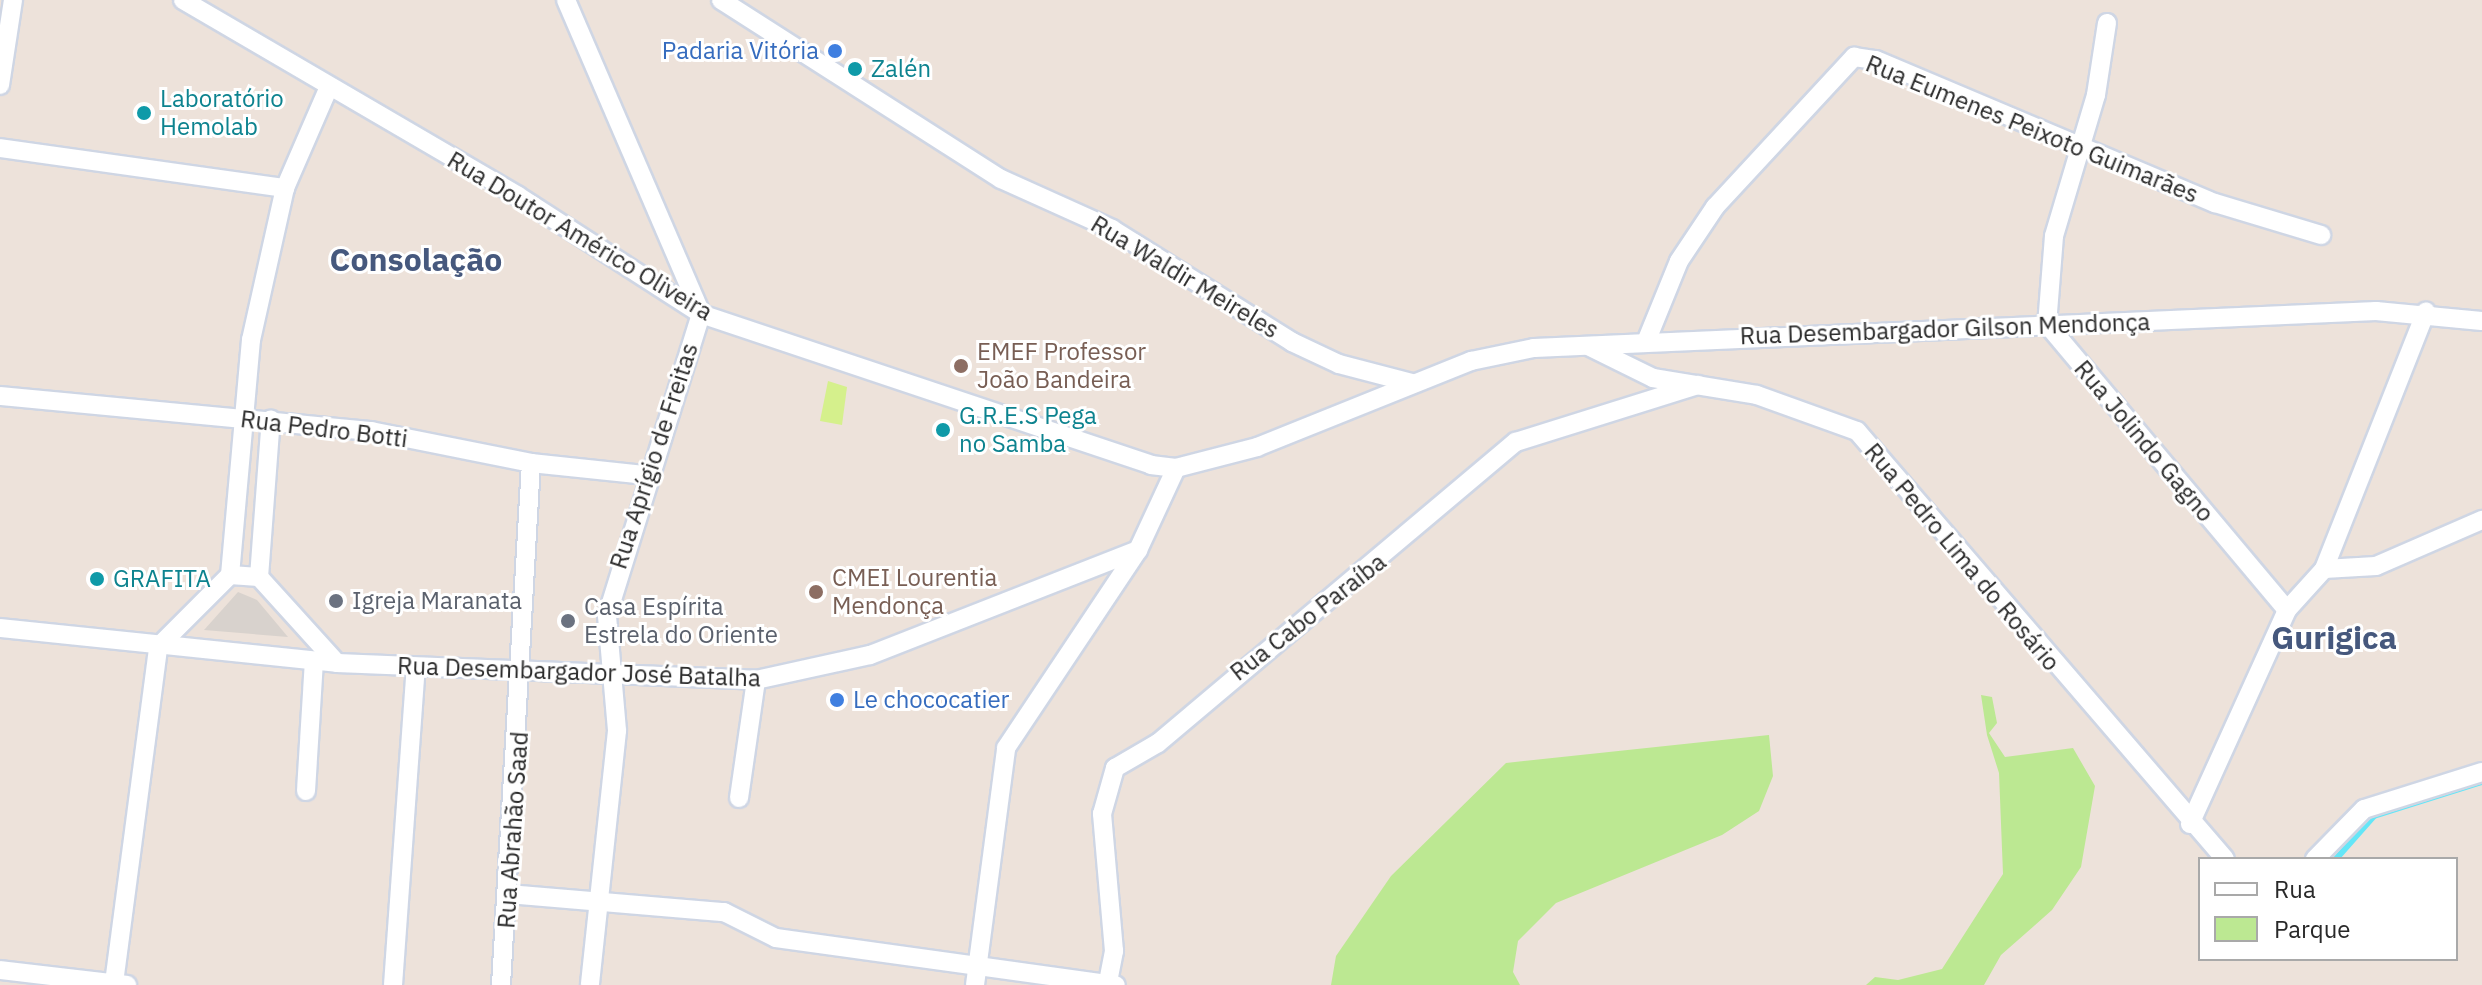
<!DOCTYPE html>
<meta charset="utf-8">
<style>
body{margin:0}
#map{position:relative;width:2482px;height:985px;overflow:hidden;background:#ede2da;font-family:"IBM Plex Sans",sans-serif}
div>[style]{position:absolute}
.green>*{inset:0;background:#bce892}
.pitch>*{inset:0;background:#d5f08c}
.plaza>*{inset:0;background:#d8d2cd}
.stream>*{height:6px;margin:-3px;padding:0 3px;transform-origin:3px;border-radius:3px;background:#64e6f7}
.roads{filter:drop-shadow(2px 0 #cfd6e4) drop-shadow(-2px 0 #cfd6e4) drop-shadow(0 2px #cfd6e4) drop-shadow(0 -2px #cfd6e4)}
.minor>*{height:18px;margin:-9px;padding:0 9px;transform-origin:9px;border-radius:9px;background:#fff}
.dots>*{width:22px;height:22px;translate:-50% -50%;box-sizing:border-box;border:4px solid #fff;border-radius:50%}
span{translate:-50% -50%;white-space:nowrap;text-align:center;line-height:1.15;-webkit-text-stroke:6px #fff;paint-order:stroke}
.shop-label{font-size:24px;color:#366cbe}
.right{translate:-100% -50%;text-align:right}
.left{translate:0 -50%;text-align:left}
.culture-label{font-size:24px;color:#0d838f}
.street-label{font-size:24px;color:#292929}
.education-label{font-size:24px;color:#785e54}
.worship-label{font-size:24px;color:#5b616d}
.district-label{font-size:32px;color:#46587d;font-weight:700}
.legend{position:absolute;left:2198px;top:857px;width:260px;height:104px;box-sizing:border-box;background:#fff;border:2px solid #a9a9a9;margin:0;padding:10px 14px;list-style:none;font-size:24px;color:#292929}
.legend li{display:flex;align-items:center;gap:16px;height:40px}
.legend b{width:40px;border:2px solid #a9a9a9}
</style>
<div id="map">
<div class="green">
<div style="clip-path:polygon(1981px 695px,1992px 697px,1997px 723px,1989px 733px,2005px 757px,2073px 748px,2095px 786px,2081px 867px,2052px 910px,2001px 955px,1984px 985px,1866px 985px,1875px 977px,1898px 980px,1942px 969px,2003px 874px,1999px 773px,1987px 735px)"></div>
<div style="clip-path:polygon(1769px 735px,1773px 776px,1759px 811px,1722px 835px,1556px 903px,1518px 941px,1513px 972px,1520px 985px,1331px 985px,1336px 956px,1391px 876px,1506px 763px)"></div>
</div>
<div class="pitch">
<div style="clip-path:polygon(828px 381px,847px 387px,842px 425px,820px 421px)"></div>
</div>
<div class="plaza">
<div style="clip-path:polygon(238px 592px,257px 600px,288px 637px,204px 630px)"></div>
</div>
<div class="stream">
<div style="left:2336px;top:859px;width:57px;rotate:-48.5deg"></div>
<div style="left:2374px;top:816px;width:113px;rotate:-17.5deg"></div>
</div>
<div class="roads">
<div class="minor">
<div style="left:183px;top:0;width:388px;rotate:30.3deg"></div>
<div style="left:518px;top:196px;width:218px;rotate:32.8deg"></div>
<div style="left:701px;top:314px;width:475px;rotate:18.5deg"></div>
<div style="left:1151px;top:465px;width:25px;rotate:7deg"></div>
<div style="left:1176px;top:468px;width:84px;rotate:-14.5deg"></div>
<div style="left:1257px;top:447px;width:231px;rotate:-21.9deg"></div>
<div style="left:1471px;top:361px;width:64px;rotate:-11.7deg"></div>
<div style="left:1534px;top:348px;width:843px;rotate:-2.52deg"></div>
<div style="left:2376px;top:311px;width:106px;rotate:5.4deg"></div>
<div style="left:566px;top:0;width:342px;rotate:66.7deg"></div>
<div style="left:701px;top:314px;width:316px;rotate:107.3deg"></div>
<div style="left:607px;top:616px;width:115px;rotate:85deg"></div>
<div style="left:617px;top:731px;width:255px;rotate:96.1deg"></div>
<div style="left:721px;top:0;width:332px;rotate:32.6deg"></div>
<div style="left:1001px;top:179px;width:122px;rotate:24.2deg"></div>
<div style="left:1112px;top:229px;width:213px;rotate:32.1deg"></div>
<div style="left:1292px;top:342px;width:52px;rotate:25.1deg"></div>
<div style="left:1339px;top:364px;width:75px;rotate:14.6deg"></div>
<div style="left:2107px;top:23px;width:73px;rotate:98.7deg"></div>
<div style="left:2096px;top:95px;width:147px;rotate:106.6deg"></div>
<div style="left:2054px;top:236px;width:88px;rotate:94.5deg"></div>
<div style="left:2047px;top:324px;width:373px;rotate:50deg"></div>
<div style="left:0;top:85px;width:86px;rotate:-81.3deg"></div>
<div style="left:0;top:148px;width:288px;rotate:8deg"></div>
<div style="left:1646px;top:342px;width:87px;rotate:-67.8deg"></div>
<div style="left:1679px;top:261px;width:65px;rotate:-56.3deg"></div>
<div style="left:1715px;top:207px;width:205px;rotate:-47.2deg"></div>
<div style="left:1854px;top:57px;width:22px;rotate:8deg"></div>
<div style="left:1876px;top:60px;width:368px;rotate:22.9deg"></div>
<div style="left:2215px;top:203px;width:111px;rotate:16.8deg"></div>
<div style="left:1590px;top:347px;width:70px;rotate:26.2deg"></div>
<div style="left:1653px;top:378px;width:105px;rotate:9.3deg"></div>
<div style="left:1757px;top:395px;width:106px;rotate:19.8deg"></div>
<div style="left:1857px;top:431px;width:564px;rotate:49.31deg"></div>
<div style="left:0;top:396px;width:373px;rotate:5.4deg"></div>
<div style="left:371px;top:431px;width:163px;rotate:11.3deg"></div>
<div style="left:531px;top:463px;width:116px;rotate:6deg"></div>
<div style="left:2324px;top:569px;width:52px;rotate:-3.3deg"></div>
<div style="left:2376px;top:566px;width:116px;rotate:-23.5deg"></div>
<div style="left:230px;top:575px;width:236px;rotate:-84.9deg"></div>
<div style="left:251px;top:340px;width:156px;rotate:-77.4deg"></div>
<div style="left:285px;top:188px;width:110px;rotate:-66.5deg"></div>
<div style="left:259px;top:577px;width:158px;rotate:-85.7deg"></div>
<div style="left:0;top:628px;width:339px;rotate:5.9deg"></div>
<div style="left:337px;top:663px;width:419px;rotate:2.3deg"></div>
<div style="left:756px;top:680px;width:117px;rotate:-12.4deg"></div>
<div style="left:870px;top:655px;width:288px;rotate:-21.4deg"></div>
<div style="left:306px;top:791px;width:130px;rotate:-86.5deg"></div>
<div style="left:739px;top:798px;width:119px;rotate:-81.8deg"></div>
<div style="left:2190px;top:824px;width:235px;rotate:-65.6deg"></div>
<div style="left:2287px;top:610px;width:55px;rotate:-47.9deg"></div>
<div style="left:2324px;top:569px;width:277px;rotate:-68.4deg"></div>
<div style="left:2315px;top:859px;width:70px;rotate:-45.6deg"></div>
<div style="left:2364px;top:809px;width:124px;rotate:-17.4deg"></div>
<div style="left:508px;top:894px;width:217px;rotate:4.8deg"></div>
<div style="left:724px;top:912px;width:58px;rotate:26.6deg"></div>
<div style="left:776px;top:938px;width:343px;rotate:7.9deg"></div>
<div style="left:0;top:970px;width:128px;rotate:6.7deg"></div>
<div style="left:1108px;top:982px;width:32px;rotate:-79deg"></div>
<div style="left:1114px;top:951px;width:138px;rotate:-95deg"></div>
<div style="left:1102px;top:814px;width:48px;rotate:-74.2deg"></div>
<div style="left:1115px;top:768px;width:50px;rotate:-30.2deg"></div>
<div style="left:1158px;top:743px;width:468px;rotate:-40.1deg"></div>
<div style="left:1516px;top:442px;width:191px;rotate:-17.4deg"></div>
<div style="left:114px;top:983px;width:339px;rotate:-82.5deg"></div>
<div style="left:158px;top:647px;width:102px;rotate:-45deg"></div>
<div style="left:230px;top:575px;width:29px;rotate:4deg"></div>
<div style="left:259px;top:577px;width:116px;rotate:47.8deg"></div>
<div style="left:393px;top:985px;width:319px;rotate:-85.9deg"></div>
<div style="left:501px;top:985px;width:523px;rotate:-86.71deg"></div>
<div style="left:975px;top:985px;width:239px;rotate:-82.5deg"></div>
<div style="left:1006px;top:748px;width:238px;rotate:-56.3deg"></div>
<div style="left:1138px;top:550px;width:90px;rotate:-65.1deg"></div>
</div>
</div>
<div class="dots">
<div style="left:835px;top:51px;background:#3f7fe0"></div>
<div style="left:855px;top:69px;background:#0f9aa8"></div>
<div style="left:144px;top:113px;background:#0f9aa8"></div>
<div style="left:961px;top:366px;background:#8d6e63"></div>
<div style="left:943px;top:430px;background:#0f9aa8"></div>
<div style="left:97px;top:579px;background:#0f9aa8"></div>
<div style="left:816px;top:592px;background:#8d6e63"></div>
<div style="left:336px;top:601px;background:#6b7280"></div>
<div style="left:568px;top:621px;background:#6b7280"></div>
<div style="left:837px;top:700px;background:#3f7fe0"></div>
</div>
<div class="shop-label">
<span class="right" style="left:819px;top:51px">Padaria Vitória</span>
<span class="left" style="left:853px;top:700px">Le chococatier</span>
</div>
<div class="culture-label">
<span class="left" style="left:871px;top:69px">Zalén</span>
<span class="left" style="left:160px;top:113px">Laboratório<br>Hemolab</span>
<span class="left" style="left:959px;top:430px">G.R.E.S Pega<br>no Samba</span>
<span class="left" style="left:113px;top:579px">GRAFITA</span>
</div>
<div class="street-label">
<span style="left:2032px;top:129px;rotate:22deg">Rua Eumenes Peixoto Guimarães</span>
<span style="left:580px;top:236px;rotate:31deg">Rua Doutor Américo Oliveira</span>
<span style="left:1185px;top:277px;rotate:31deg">Rua Waldir Meireles</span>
<span style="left:1945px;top:329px;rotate:-2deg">Rua Desembargador Gilson Mendonça</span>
<span style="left:324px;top:429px;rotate:7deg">Rua Pedro Botti</span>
<span style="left:2144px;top:441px;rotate:50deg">Rua Jolindo Gagno</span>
<span style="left:654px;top:456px;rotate:-72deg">Rua Aprígio de Freitas</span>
<span style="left:1962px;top:557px;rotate:50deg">Rua Pedro Lima do Rosário</span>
<span style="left:1308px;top:617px;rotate:-38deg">Rua Cabo Paraíba</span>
<span style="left:579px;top:672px;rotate:2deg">Rua Desembargador José Batalha</span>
<span style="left:513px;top:830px;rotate:-86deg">Rua Abrahão Saad</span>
</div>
<div class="education-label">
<span class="left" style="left:977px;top:366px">EMEF Professor<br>João Bandeira</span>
<span class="left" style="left:832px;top:592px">CMEI Lourentia<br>Mendonça</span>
</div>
<div class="worship-label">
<span class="left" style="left:352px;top:601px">Igreja Maranata</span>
<span class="left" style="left:584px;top:621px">Casa Espírita<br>Estrela do Oriente</span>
</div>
<div class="district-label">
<span style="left:416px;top:259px">Consolação</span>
<span style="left:2334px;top:637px">Gurigica</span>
</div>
<ul class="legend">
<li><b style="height:10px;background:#fff"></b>Rua</li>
<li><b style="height:22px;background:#bce892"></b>Parque</li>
</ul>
</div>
